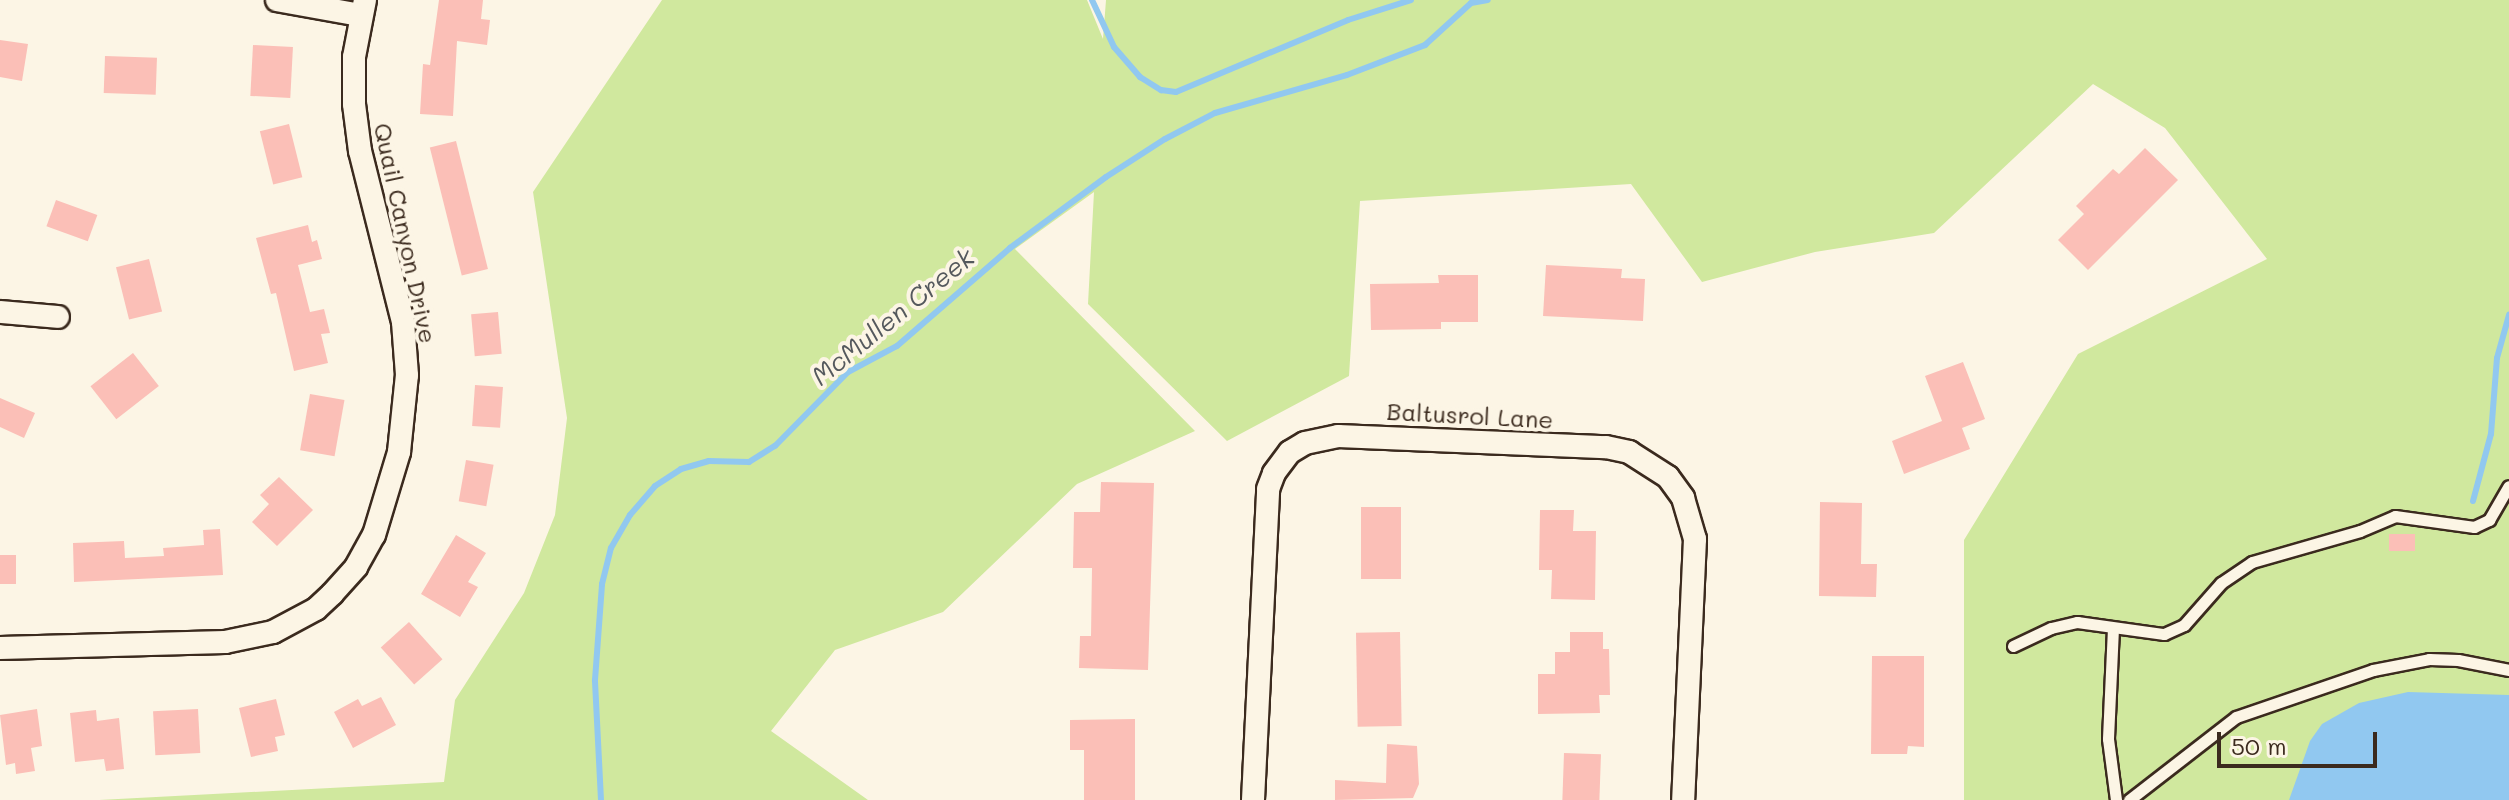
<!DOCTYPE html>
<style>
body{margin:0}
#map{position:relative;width:2509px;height:800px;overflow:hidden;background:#fcf5e5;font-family:Mali,sans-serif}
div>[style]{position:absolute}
.green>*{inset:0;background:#d0e89e}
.water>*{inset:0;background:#91c8f0}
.stream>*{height:6px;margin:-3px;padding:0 3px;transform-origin:3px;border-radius:3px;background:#91c8f0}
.building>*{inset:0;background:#fbbfb7;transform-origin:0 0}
.roads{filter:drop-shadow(2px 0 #3b2a1e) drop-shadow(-2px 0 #3b2a1e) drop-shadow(0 2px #3b2a1e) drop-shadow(0 -2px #3b2a1e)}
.lane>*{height:11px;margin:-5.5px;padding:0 5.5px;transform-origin:5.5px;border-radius:5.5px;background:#fcf5e5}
.street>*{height:22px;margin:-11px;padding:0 11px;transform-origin:11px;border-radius:11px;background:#fcf5e5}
span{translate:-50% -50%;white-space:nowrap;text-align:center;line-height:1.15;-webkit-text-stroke:8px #fcf5e5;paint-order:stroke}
.street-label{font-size:24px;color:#3b2a1e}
.water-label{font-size:26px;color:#55595d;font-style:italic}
.scale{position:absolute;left:2217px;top:732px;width:160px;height:36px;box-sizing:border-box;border:4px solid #3b2a1e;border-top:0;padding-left:10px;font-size:24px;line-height:28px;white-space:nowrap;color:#3b2a1e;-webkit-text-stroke:6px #fcf5e5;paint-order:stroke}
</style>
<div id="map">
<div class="green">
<div style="clip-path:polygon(662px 0,1087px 0,1103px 39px,1106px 0,2509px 0,2509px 800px,1964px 800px,1964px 540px,2078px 354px,2267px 259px,2165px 128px,2093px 84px,1934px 233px,1815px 252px,1702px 282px,1631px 184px,1360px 201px,1349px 376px,1227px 441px,1088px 304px,1094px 192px,1015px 249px,1195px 431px,1077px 484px,943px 612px,835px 650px,771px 731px,868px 800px,99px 800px,444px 782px,455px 700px,524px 593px,555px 515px,567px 418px,533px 192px)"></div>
</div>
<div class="water">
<div style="clip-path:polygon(2408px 692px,2509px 695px,2509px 800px,2289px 800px,2310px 741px,2322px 724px,2359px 703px)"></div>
</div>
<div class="stream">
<div style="left:1092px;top:0;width:52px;rotate:64.9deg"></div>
<div style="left:1114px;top:47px;width:40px;rotate:49deg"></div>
<div style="left:1140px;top:77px;width:25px;rotate:32deg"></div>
<div style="left:1161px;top:90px;width:15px;rotate:8deg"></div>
<div style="left:1176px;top:92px;width:186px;rotate:-22.7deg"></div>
<div style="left:1348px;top:20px;width:66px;rotate:-17.6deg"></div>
<div style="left:2473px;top:501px;width:69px;rotate:-75deg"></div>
<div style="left:2491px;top:434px;width:76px;rotate:-85.5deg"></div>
<div style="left:2497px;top:358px;width:45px;rotate:-74.4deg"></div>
<div style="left:601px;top:800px;width:120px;rotate:-92.9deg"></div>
<div style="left:595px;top:680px;width:96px;rotate:-85.8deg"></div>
<div style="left:602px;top:584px;width:37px;rotate:-76deg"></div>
<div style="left:611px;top:548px;width:38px;rotate:-60deg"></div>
<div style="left:630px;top:515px;width:38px;rotate:-49deg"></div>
<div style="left:655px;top:486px;width:31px;rotate:-33deg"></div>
<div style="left:681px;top:469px;width:29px;rotate:-16deg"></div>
<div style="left:709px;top:461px;width:40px;rotate:1.4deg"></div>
<div style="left:749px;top:462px;width:31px;rotate:-32deg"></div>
<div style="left:775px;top:446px;width:104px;rotate:-45.4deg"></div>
<div style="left:848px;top:372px;width:55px;rotate:-28deg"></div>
<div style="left:897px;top:346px;width:150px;rotate:-40.9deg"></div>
<div style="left:1010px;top:248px;width:119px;rotate:-36.5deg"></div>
<div style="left:1106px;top:177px;width:70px;rotate:-32.8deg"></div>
<div style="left:1165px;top:139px;width:56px;rotate:-27.5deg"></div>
<div style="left:1215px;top:113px;width:137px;rotate:-16.1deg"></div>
<div style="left:1347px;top:75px;width:84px;rotate:-21deg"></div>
<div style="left:1425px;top:45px;width:62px;rotate:-42.4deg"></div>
<div style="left:1471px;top:3px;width:17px;rotate:-10deg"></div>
</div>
<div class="building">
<div style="clip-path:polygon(439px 0,483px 0,481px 19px,490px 20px,487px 45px,457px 41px,453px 116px,420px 114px,423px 64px,430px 65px)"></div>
<div style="clip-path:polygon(0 40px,28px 44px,22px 81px,0 77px)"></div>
<div style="left:253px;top:45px;width:40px;height:51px;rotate:3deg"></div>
<div style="left:105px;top:56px;width:52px;height:37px;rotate:2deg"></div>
<div style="left:289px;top:124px;width:55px;height:30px;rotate:76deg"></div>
<div style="left:456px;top:141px;width:132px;height:27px;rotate:76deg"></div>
<div style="clip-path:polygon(2145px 148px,2178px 180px,2088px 270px,2058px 240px,2084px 214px,2076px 206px,2113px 169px,2119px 174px)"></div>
<div style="left:56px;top:200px;width:44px;height:28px;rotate:20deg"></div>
<div style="clip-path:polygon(308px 225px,312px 242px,317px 240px,322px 259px,298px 265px,310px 312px,324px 309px,330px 333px,321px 334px,328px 363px,294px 371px,276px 293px,271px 294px,256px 238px)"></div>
<div style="left:149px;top:259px;width:54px;height:34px;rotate:76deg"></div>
<div style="clip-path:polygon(1546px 265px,1622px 269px,1621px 278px,1645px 279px,1643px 321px,1543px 316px)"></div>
<div style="clip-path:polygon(1438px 275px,1478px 275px,1478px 322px,1441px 322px,1441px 329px,1371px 330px,1370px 284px,1439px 283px)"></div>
<div style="left:498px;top:312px;width:42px;height:27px;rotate:85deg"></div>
<div style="left:133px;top:353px;width:42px;height:54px;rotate:52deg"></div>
<div style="clip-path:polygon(1963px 362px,1985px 419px,1962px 428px,1970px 449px,1904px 474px,1892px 441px,1942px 421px,1925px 376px)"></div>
<div style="left:475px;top:385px;width:28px;height:41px;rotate:4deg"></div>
<div style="left:310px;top:394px;width:35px;height:57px;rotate:10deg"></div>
<div style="clip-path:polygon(0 398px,35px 413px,24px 438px,0 427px)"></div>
<div style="left:466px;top:460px;width:28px;height:42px;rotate:10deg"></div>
<div style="clip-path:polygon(279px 477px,313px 510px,277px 546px,252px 522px,269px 504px,260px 495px)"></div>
<div style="clip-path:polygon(1101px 482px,1154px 483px,1148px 670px,1079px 668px,1080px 636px,1091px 636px,1092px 568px,1073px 568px,1074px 512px,1100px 512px)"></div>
<div style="clip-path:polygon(1820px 502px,1862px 503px,1861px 564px,1877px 564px,1876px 597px,1819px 596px)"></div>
<div style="left:1361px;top:507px;width:40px;height:72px"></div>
<div style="clip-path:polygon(1540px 510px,1574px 510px,1573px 531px,1596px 531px,1595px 600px,1551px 599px,1552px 570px,1539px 570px)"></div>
<div style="clip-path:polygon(220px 529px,223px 575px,74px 582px,73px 543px,124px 541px,125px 558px,164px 556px,163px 548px,204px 545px,203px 530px)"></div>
<div style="left:2389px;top:534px;width:26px;height:17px"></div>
<div style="clip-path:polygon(456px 535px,486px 553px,468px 582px,478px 587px,460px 617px,421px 594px)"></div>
<div style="left:0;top:555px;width:16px;height:29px"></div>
<div style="left:409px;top:622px;width:50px;height:38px;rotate:48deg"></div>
<div style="left:1400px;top:632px;width:94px;height:44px;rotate:89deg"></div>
<div style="clip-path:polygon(1570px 632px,1603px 632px,1603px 649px,1609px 649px,1610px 695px,1599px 695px,1600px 713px,1538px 714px,1538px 674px,1555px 674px,1555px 652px,1570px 652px)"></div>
<div style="clip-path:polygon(1872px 656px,1924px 656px,1924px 747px,1908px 746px,1907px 754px,1871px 754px)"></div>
<div style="clip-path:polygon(381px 697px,396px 725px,353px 748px,334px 712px,358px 699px,362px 706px)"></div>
<div style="clip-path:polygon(276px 699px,285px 735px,275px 737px,278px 751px,251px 757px,239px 708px)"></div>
<div style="clip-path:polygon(37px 709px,42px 746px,31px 748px,35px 771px,16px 774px,15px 763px,6px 765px,0 715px)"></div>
<div style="left:198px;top:709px;width:44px;height:45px;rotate:87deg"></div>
<div style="clip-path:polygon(96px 710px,97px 721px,119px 718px,124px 769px,106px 771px,104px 759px,75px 762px,70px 713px)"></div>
<div style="clip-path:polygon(1135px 719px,1135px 800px,1084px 800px,1084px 750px,1070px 750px,1070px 720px)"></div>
<div style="clip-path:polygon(1387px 744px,1417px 746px,1419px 784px,1413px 798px,1335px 800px,1335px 780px,1386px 783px)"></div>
<div style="left:1564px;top:753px;width:37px;height:47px;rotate:2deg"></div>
</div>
<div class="roads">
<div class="lane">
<div style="left:2113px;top:628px;width:111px;rotate:92.6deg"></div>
<div style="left:2108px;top:739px;width:62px;rotate:82.5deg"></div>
<div style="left:2013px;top:646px;width:42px;rotate:-25.3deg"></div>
<div style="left:2051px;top:628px;width:27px;rotate:-13deg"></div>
<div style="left:2077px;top:622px;width:88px;rotate:7.9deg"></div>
<div style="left:2164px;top:634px;width:22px;rotate:-24deg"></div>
<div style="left:2184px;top:625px;width:56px;rotate:-48.6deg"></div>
<div style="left:2221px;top:583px;width:37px;rotate:-34deg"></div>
<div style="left:2252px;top:562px;width:112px;rotate:-16deg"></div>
<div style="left:2360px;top:531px;width:38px;rotate:-23deg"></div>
<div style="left:2395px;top:516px;width:80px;rotate:7.9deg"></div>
<div style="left:2474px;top:527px;width:17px;rotate:-25deg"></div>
<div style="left:2489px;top:520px;width:39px;rotate:-60deg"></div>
<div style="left:2129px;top:800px;width:135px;rotate:-37.8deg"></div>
<div style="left:2236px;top:717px;width:145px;rotate:-18.9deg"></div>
<div style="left:2373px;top:670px;width:57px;rotate:-11.1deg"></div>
<div style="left:2429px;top:659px;width:29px;rotate:2deg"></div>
<div style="left:2458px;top:660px;width:52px;rotate:11.1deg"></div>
</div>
<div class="street">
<div style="left:277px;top:0;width:84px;rotate:10.2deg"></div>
<div style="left:0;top:312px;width:58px;rotate:4.9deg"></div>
<div style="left:0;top:648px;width:225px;rotate:-1.5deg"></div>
<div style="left:225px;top:642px;width:49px;rotate:-11.8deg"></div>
<div style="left:273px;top:632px;width:49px;rotate:-28.1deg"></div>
<div style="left:316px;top:609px;width:22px;rotate:-43deg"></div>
<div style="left:332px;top:594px;width:36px;rotate:-48deg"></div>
<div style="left:356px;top:567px;width:37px;rotate:-61deg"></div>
<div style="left:374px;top:535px;width:87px;rotate:-73.2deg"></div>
<div style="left:399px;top:452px;width:77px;rotate:-84.1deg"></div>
<div style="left:407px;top:375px;width:53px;rotate:-94.3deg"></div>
<div style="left:403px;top:322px;width:176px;rotate:-104.1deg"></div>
<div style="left:360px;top:151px;width:47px;rotate:-97.3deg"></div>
<div style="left:354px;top:104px;width:47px;rotate:-90deg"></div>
<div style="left:354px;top:57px;width:58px;rotate:-79.1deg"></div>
<div style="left:1253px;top:800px;width:311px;rotate:-87.2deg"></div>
<div style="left:1268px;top:489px;width:17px;rotate:-69deg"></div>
<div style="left:1274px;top:473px;width:26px;rotate:-53deg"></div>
<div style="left:1290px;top:452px;width:17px;rotate:-31deg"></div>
<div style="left:1305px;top:443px;width:34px;rotate:-12deg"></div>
<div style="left:1338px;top:436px;width:268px;rotate:2.4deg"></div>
<div style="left:1606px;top:447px;width:24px;rotate:12deg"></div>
<div style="left:1629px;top:452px;width:46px;rotate:32.7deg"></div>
<div style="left:1668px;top:477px;width:26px;rotate:54deg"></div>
<div style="left:1683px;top:498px;width:43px;rotate:73.7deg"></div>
<div style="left:1695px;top:539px;width:261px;rotate:92.6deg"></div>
</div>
</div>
<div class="street-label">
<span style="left:406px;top:233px;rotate:78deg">Quail Canyon Drive</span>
<span style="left:1470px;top:415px;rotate:3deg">Baltusrol Lane</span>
</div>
<div class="water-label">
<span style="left:893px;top:317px;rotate:-39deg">McMullen Creek</span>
</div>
<div class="scale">50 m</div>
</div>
